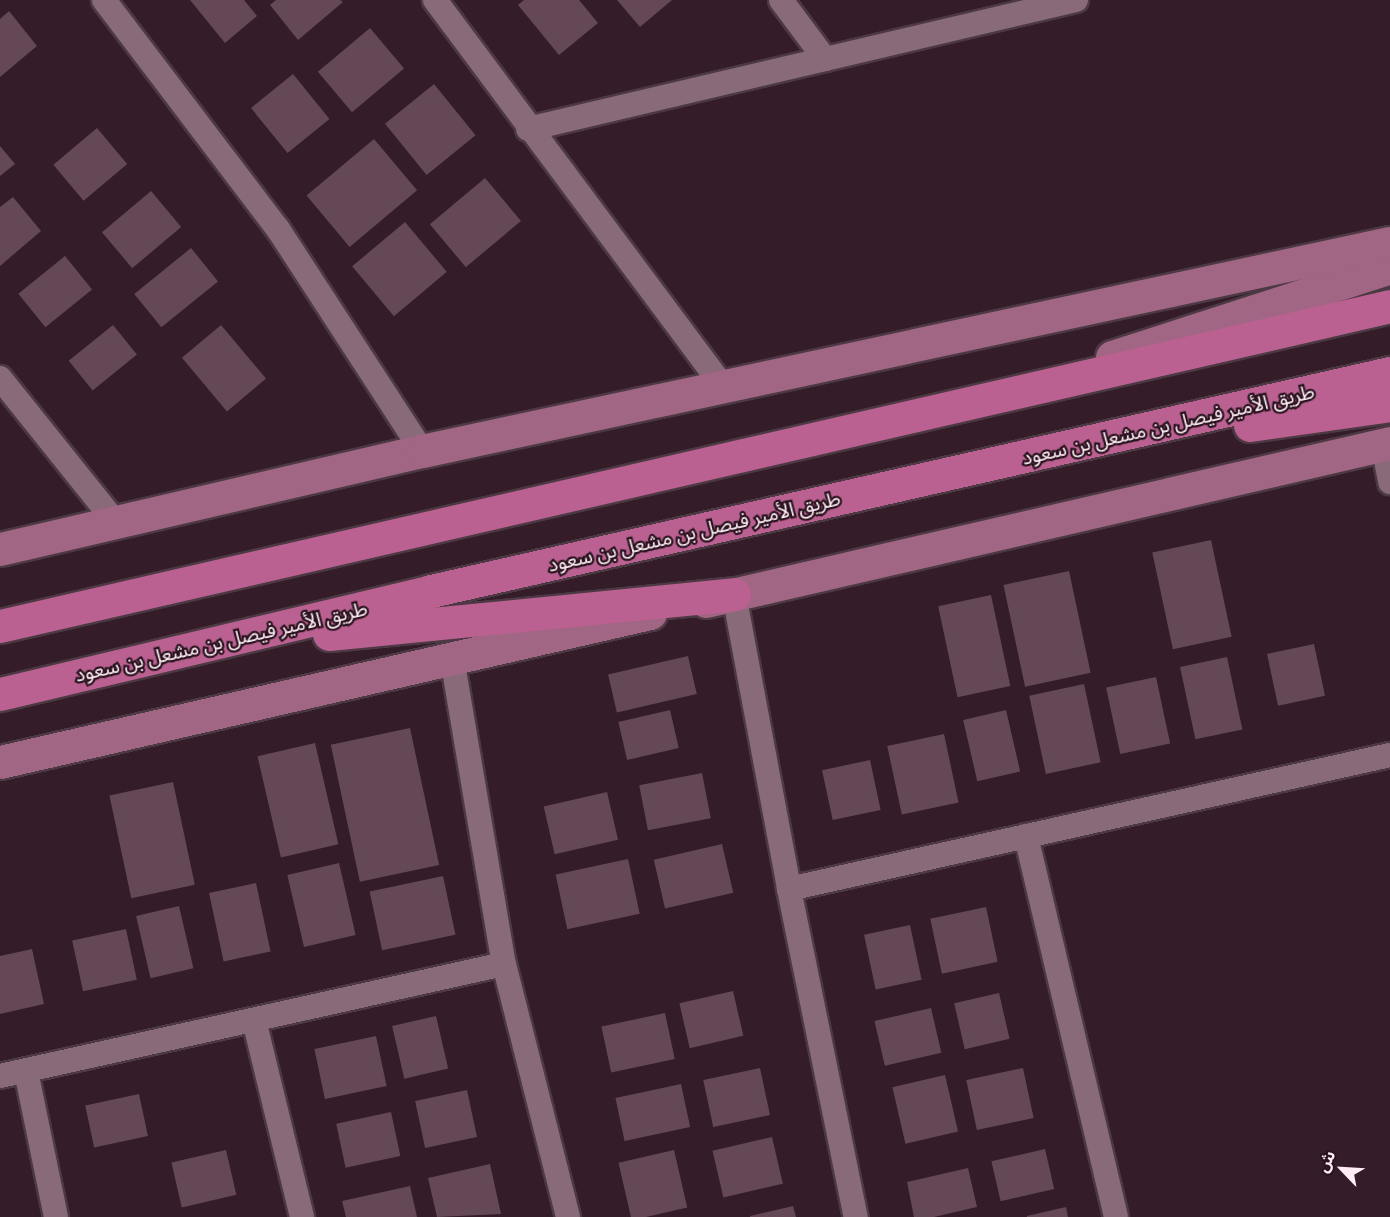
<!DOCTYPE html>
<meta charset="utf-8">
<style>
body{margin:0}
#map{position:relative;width:1390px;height:1217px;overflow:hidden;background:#341c28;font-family:"Exo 2","Noto Sans Arabic",sans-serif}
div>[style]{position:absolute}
.building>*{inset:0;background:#644855;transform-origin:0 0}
.roads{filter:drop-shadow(2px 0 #4c3943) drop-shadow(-2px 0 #4c3943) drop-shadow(0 2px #4c3943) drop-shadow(0 -2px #4c3943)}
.minor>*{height:24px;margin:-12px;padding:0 12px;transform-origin:12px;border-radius:12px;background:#886a78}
.secondary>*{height:33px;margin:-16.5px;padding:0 16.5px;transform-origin:16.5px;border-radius:16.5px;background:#a16684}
.primary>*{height:33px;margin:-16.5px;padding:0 16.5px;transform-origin:16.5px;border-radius:16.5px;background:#ba6191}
span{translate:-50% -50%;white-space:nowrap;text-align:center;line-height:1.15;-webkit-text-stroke:4.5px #29131e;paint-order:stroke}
.street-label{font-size:20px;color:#ffedf5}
.north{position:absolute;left:1312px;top:1139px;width:60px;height:60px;-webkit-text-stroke:4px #29131e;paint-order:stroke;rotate:295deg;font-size:16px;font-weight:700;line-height:24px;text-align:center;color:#ffedf5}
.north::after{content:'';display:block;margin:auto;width:21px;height:27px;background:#ffedf5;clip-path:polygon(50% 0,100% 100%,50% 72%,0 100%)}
</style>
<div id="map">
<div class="building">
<div style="clip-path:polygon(190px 0,244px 0,257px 16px,225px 43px)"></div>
<div style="clip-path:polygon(276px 0,340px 0,343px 2px,298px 40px,270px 5px)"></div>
<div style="clip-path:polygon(524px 0,579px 0,598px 23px,559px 55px,518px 5px)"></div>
<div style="clip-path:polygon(617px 0,672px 0,640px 27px)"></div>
<div style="clip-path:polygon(9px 11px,37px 46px,0 77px,0 19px)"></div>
<div style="left:370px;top:28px;width:53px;height:68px;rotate:50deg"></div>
<div style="left:293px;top:74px;width:58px;height:54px;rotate:51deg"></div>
<div style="left:434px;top:84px;width:66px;height:63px;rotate:51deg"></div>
<div style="left:97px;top:128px;width:47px;height:57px;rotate:50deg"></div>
<div style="left:374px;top:139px;width:67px;height:88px;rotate:50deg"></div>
<div style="clip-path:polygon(0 146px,15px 164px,0 176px)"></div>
<div style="left:485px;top:178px;width:56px;height:72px;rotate:50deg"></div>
<div style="left:151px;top:191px;width:47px;height:64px;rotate:50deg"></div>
<div style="clip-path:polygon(13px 197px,41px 231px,0 266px,0 207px)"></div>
<div style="left:405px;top:222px;width:65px;height:69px;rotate:50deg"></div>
<div style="left:191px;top:248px;width:43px;height:73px;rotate:51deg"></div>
<div style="left:65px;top:256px;width:43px;height:60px;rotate:51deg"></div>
<div style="left:113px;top:325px;width:38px;height:57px;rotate:51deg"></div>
<div style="left:221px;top:325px;width:70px;height:51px;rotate:50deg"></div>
<div style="left:1211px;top:540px;width:99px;height:60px;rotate:78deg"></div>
<div style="left:1069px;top:571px;width:104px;height:67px;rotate:78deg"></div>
<div style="left:991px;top:595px;width:93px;height:54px;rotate:78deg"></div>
<div style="left:1314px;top:644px;width:53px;height:48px;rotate:78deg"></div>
<div style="left:688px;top:656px;width:39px;height:82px;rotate:77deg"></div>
<div style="left:1227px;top:657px;width:74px;height:48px;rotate:78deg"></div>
<div style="left:1156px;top:677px;width:68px;height:51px;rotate:78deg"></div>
<div style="left:1084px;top:684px;width:80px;height:56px;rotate:78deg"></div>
<div style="left:670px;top:710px;width:39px;height:53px;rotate:77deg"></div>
<div style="left:1006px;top:710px;width:63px;height:44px;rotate:77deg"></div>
<div style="left:410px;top:728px;width:140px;height:81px;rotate:78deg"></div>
<div style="left:944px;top:734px;width:70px;height:58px;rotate:78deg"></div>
<div style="left:315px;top:743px;width:104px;height:59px;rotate:77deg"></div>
<div style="left:870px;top:760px;width:51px;height:49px;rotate:78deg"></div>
<div style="left:702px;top:773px;width:46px;height:64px;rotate:79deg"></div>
<div style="left:173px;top:782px;width:105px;height:65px;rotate:78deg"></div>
<div style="left:607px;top:792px;width:49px;height:65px;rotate:77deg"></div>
<div style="left:722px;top:844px;width:50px;height:70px;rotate:77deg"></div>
<div style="left:628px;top:859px;width:56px;height:74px;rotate:78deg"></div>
<div style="left:339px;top:863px;width:74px;height:53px;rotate:77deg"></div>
<div style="left:443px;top:876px;width:60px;height:75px;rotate:78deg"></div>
<div style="left:256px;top:883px;width:70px;height:48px;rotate:78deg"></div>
<div style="left:179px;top:906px;width:64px;height:44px;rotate:77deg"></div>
<div style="left:986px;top:907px;width:56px;height:57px;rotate:78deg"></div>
<div style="left:910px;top:925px;width:56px;height:47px;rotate:78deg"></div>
<div style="left:126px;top:929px;width:52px;height:55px;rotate:78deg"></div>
<div style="clip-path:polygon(32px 949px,44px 1004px,0 1014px,0 956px)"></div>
<div style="left:733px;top:991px;width:46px;height:55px;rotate:77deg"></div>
<div style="left:999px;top:993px;width:47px;height:46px;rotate:77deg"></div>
<div style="left:931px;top:1008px;width:46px;height:58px;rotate:77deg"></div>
<div style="left:665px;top:1013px;width:47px;height:65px;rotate:78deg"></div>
<div style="left:436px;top:1016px;width:54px;height:45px;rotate:77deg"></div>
<div style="left:376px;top:1036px;width:51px;height:63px;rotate:78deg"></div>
<div style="left:760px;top:1068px;width:48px;height:58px;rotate:78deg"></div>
<div style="left:1023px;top:1068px;width:51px;height:58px;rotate:78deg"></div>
<div style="left:945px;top:1075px;width:58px;height:54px;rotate:77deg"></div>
<div style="left:681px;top:1084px;width:44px;height:67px;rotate:78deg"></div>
<div style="left:467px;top:1090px;width:48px;height:53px;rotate:78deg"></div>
<div style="left:139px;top:1094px;width:43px;height:55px;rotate:78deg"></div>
<div style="left:391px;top:1112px;width:45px;height:56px;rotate:78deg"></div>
<div style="left:772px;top:1137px;width:48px;height:61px;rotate:77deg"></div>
<div style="left:1045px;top:1149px;width:41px;height:55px;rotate:77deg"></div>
<div style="left:226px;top:1150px;width:46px;height:56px;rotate:77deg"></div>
<div style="left:674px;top:1150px;width:59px;height:57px;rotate:77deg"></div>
<div style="clip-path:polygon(490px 1164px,501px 1214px,437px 1217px,428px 1178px)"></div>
<div style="clip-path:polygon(968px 1168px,977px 1207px,934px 1217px,914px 1217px,907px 1182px)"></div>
<div style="clip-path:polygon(410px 1186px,417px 1217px,346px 1217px,342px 1201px)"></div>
<div style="clip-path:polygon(793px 1206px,796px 1217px,750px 1217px,750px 1216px)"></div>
<div style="clip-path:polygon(1066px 1207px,1068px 1217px,1027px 1217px,1027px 1216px)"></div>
</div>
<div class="roads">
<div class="minor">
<div style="left:104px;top:0;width:288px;rotate:52.8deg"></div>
<div style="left:278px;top:229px;width:265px;rotate:57deg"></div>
<div style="left:435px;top:0;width:482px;rotate:53.3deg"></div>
<div style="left:781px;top:0;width:74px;rotate:53.3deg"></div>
<div style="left:528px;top:129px;width:563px;rotate:-13.25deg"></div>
<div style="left:0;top:378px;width:186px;rotate:51.3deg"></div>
<div style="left:1383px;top:445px;width:38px;rotate:79deg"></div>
<div style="left:734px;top:594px;width:300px;rotate:79.4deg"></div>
<div style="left:789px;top:889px;width:616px;rotate:-12.57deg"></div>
<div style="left:452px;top:658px;width:310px;rotate:80.4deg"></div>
<div style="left:504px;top:964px;width:261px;rotate:75.8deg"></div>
<div style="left:1026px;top:836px;width:391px;rotate:76.7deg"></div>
<div style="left:789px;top:889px;width:335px;rotate:78.5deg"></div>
<div style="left:254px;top:1020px;width:203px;rotate:76.3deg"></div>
<div style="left:26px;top:1071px;width:149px;rotate:78.4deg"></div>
<div style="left:0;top:1076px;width:516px;rotate:-12.53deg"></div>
</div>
<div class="secondary">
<div style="left:1112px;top:357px;width:292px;rotate:-17.9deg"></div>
<div style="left:0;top:549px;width:433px;rotate:-13.1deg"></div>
<div style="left:422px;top:451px;width:990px;rotate:-12.13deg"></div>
<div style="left:706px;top:601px;width:702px;rotate:-13.01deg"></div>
<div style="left:0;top:762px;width:667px;rotate:-12.91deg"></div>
</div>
<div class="primary">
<div style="left:1250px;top:425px;width:141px;rotate:-8.1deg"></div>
<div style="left:0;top:626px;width:1426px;rotate:-12.96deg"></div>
<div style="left:329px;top:634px;width:407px;rotate:-5.6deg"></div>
<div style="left:0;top:694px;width:443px;rotate:-13.4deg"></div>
<div style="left:431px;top:591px;width:983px;rotate:-12.81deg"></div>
</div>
</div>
<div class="street-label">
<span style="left:1168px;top:424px;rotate:-13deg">طريق الأمير فيصل بن مشعل بن سعود</span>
<span style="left:694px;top:531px;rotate:-13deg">طريق الأمير فيصل بن مشعل بن سعود</span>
<span style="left:221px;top:641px;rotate:-13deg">طريق الأمير فيصل بن مشعل بن سعود</span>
</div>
<div class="north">ش</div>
</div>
